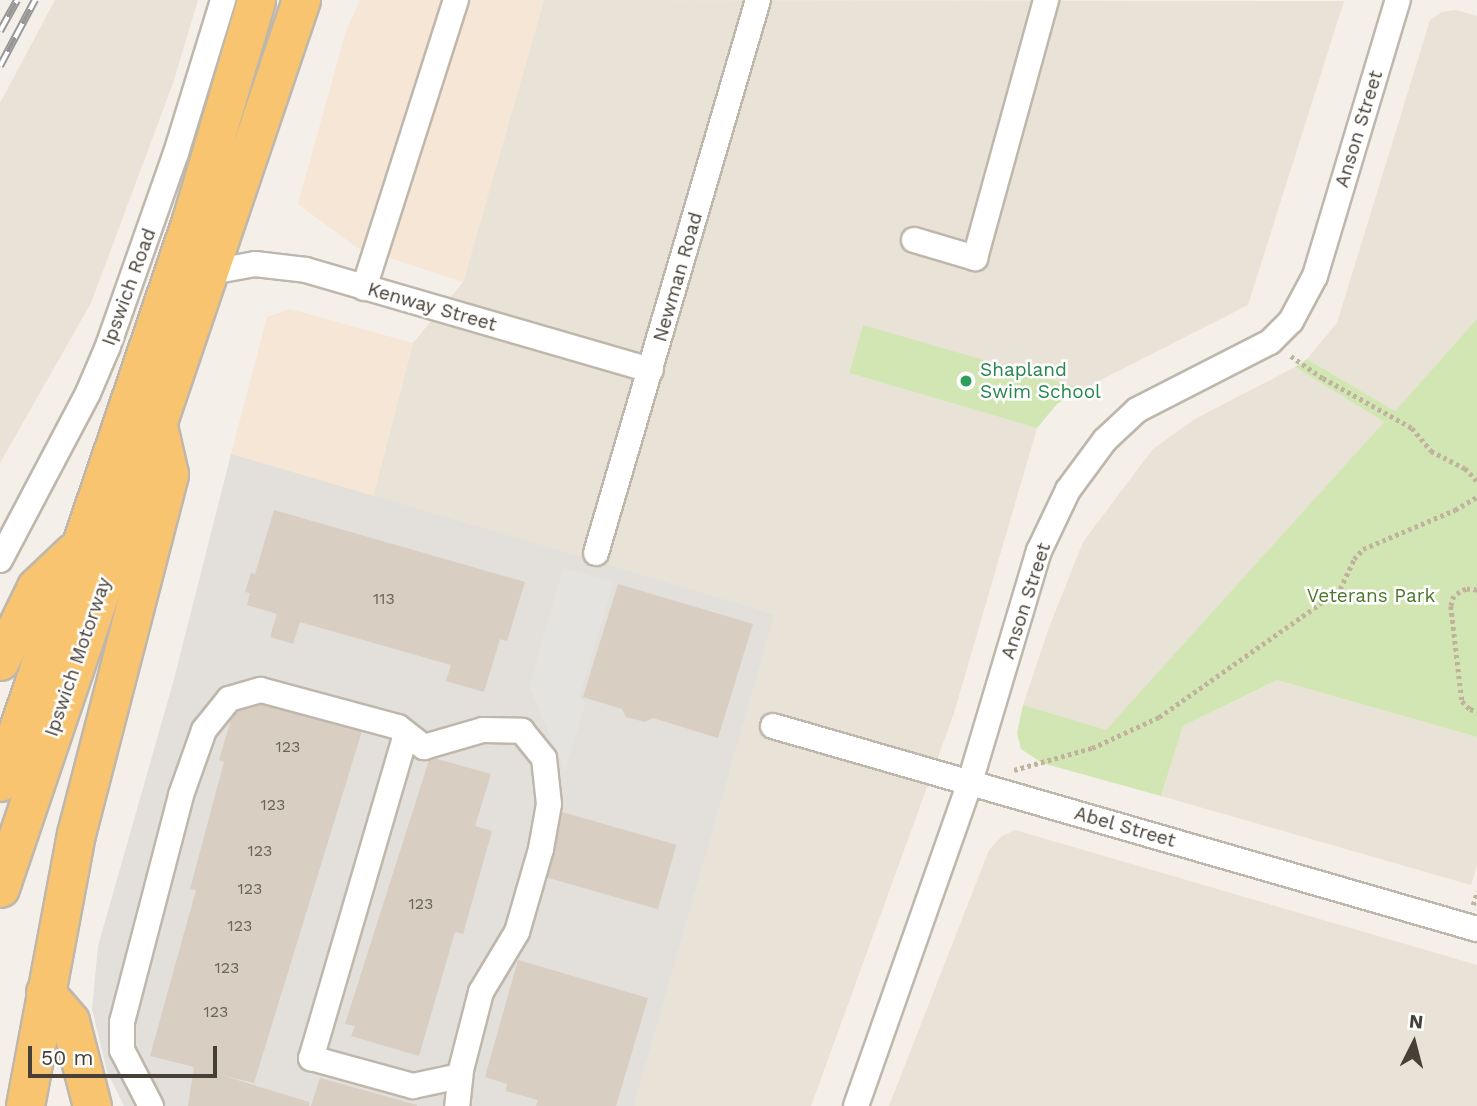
<!DOCTYPE html>
<style>
body{margin:0}
#map{position:relative;width:1477px;height:1106px;overflow:hidden;background:#f4f0e9;font-family:"Work Sans",sans-serif}
div>[style]{position:absolute}
.residential>*{inset:0;background:#e8e2d7}
.commercial>*{inset:0;background:#f5e6d5}
.industrial>*{inset:0;background:#e3dfda}
.green>*{inset:0;background:#d2e6b3}
.parking>*{inset:0;background:#e5e3e0}
.building>*{inset:0;background:#d8cec2;transform-origin:0 0}
.path>*{height:4.5px;margin-top:-2.25px;transform-origin:0;background:repeating-linear-gradient(90deg,#c0b29d 0 3.5px,transparent 0 7px)}
.roads{filter:drop-shadow(2px 0 #bfb7ac) drop-shadow(-2px 0 #bfb7ac) drop-shadow(0 2px #bfb7ac) drop-shadow(0 -2px #bfb7ac)}
.minor>*{height:24px;margin:-12px;padding:0 12px;transform-origin:12px;border-radius:12px;background:#fff}
.highway>*{height:37px;margin:-18.5px;padding:0 18.5px;transform-origin:18.5px;border-radius:18.5px;background:#f8c46f}
.rail>*{height:8px;margin-top:-4px;transform-origin:0;background:repeating-linear-gradient(90deg,#fff 0 16px,#979797 0 32px);box-sizing:border-box;border-block:2px solid #979797}
.dots>*{width:19px;height:19px;translate:-50% -50%;box-sizing:border-box;border:4px solid #fff;border-radius:50%}
span{translate:-50% -50%;white-space:nowrap;text-align:center;line-height:1.15;-webkit-text-stroke:5px #fff;paint-order:stroke}
.number-label{font-size:16px;color:#6b645a}
.number-label span{-webkit-text-stroke-width:0}
.street-label{font-size:19px;color:#474037}
.leisure-label{font-size:19px;color:#27864d}
.left{translate:0 -50%;text-align:left}
.park-label{font-size:19px;color:#4d772c}
.north{position:absolute;left:1379px;top:1008px;width:70px;height:70px;-webkit-text-stroke:5px #fff;paint-order:stroke;rotate:6deg;font-size:19px;font-weight:700;line-height:28px;text-align:center;color:#474037}
.north::after{content:'';display:block;margin:auto;width:24px;height:32px;background:#474037;clip-path:polygon(50% 0,100% 100%,50% 72%,0 100%)}
.scale{position:absolute;left:28px;top:1046px;width:189px;height:32px;box-sizing:border-box;border:4px solid #474037;border-top:0;padding-left:9px;font-size:21px;line-height:24px;white-space:nowrap;color:#474037;-webkit-text-stroke:5px #fff;paint-order:stroke}
</style>
<div id="map">
<div class="residential">
<div style="clip-path:polygon(55px 0,198px 0,173px 83px,91px 303px,0 463px,0 103px)"></div>
<div style="clip-path:polygon(544px 0,1344px 1px,1248px 305px,1083px 389px,863px 326px,849px 373px,1037px 428px,954px 713px,811px 1106px,634px 1106px,775px 614px,373px 497px,413px 343px,463px 282px)"></div>
<div style="clip-path:polygon(1455px 10px,1477px 16px,1477px 319px,1395px 411px,1307px 359px,1337px 323px,1430px 20px,1442px 12px)"></div>
<div style="clip-path:polygon(1295px 367px,1384px 422px,1106px 731px,1023px 705px,1050px 625px,1083px 542px,1153px 449px,1195px 419px)"></div>
<div style="clip-path:polygon(1277px 680px,1477px 737px,1477px 865px,1471px 885px,1161px 796px,1183px 726px)"></div>
<div style="clip-path:polygon(1015px 830px,1477px 965px,1477px 1106px,889px 1106px,989px 850px,1002px 836px)"></div>
</div>
<div class="commercial">
<div style="clip-path:polygon(360px 0,544px 0,463px 282px,356px 247px,298px 204px,345px 34px)"></div>
<div style="clip-path:polygon(290px 309px,413px 343px,373px 497px,231px 454px,267px 317px)"></div>
</div>
<div class="industrial">
<div style="clip-path:polygon(231px 454px,775px 614px,634px 1106px,124px 1106px,107px 1071px,92px 1009px,98px 946px,174px 679px)"></div>
</div>
<div class="green">
<div style="clip-path:polygon(1477px 319px,1477px 737px,1277px 680px,1183px 726px,1161px 796px,1042px 763px,1021px 749px,1017px 733px,1023px 705px,1106px 730px,1384px 422px,1295px 367px,1307px 359px,1395px 411px)"></div>
<div style="clip-path:polygon(863px 325px,1083px 389px,1057px 404px,1037px 428px,849px 373px)"></div>
</div>
<div class="parking">
<div style="clip-path:polygon(563px 568px,614px 582px,579px 697px,586px 702px,565px 771px,529px 686px)"></div>
</div>
<div class="building">
<div style="clip-path:polygon(274px 510px,525px 582px,507px 641px,500px 639px,484px 692px,446px 681px,451px 665px,300px 622px,293px 644px,270px 637px,277px 614px,247px 605px,250px 593px,245px 592px,251px 573px,255px 574px)"></div>
<div style="clip-path:polygon(618px 584px,753px 624px,718px 738px,653px 718px,645px 722px,626px 717px,622px 709px,583px 697px)"></div>
<div style="clip-path:polygon(259px 702px,362px 731px,254px 1083px,221px 1075px,309px 1102px,309px 1106px,188px 1106px,194px 1067px,150px 1056px,196px 890px,190px 889px,224px 762px,219px 760px,234px 710px)"></div>
<div style="clip-path:polygon(430px 757px,491px 774px,475px 826px,492px 831px,463px 934px,455px 932px,419px 1056px,351px 1036px,355px 1026px,345px 1024px)"></div>
<div style="left:562px;top:812px;width:119px;height:67px;rotate:16deg"></div>
<div style="clip-path:polygon(518px 960px,648px 998px,616px 1106px,536px 1106px,538px 1100px,506px 1091px,507px 1084px,485px 1077px)"></div>
<div style="clip-path:polygon(320px 1078px,417px 1105px,417px 1106px,311px 1106px)"></div>
</div>
<div class="path">
<div style="left:1291px;top:356px;width:39px;rotate:35deg"></div>
<div style="left:1323px;top:378px;width:102px;rotate:29.3deg"></div>
<div style="left:1412px;top:428px;width:30px;rotate:50deg"></div>
<div style="left:1431px;top:451px;width:38px;rotate:27deg"></div>
<div style="left:1465px;top:468px;width:18px;rotate:47deg"></div>
<div style="left:1477px;top:590px;width:11px;rotate:-175deg"></div>
<div style="left:1466px;top:589px;width:7px;rotate:153deg"></div>
<div style="left:1460px;top:592px;width:7px;rotate:146deg"></div>
<div style="left:1454px;top:596px;width:10px;rotate:107deg"></div>
<div style="left:1451px;top:606px;width:96px;rotate:83.4deg"></div>
<div style="left:1462px;top:701px;width:11px;rotate:45deg"></div>
<div style="left:1470px;top:709px;width:7px;rotate:16deg"></div>
<div style="left:1014px;top:770px;width:81px;rotate:-15.8deg"></div>
<div style="left:1092px;top:748px;width:74px;rotate:-24.8deg"></div>
<div style="left:1159px;top:717px;width:209px;rotate:-35.1deg"></div>
<div style="left:1330px;top:597px;width:13px;rotate:-39deg"></div>
<div style="left:1340px;top:589px;width:33px;rotate:-65deg"></div>
<div style="left:1354px;top:559px;width:13px;rotate:-48deg"></div>
<div style="left:1363px;top:549px;width:100px;rotate:-23deg"></div>
<div style="left:1455px;top:510px;width:26px;rotate:-31deg"></div>
<div style="left:1473px;top:905px;width:14px;rotate:-73deg"></div>
</div>
<div class="roads">
<div class="minor">
<div style="left:914px;top:240px;width:64px;rotate:16.4deg"></div>
<div style="left:975px;top:258px;width:268px;rotate:-74.6deg"></div>
<div style="left:211px;top:272px;width:45px;rotate:-10.3deg"></div>
<div style="left:255px;top:264px;width:51px;rotate:6.7deg"></div>
<div style="left:306px;top:270px;width:359px;rotate:16.2deg"></div>
<div style="left:364px;top:288px;width:302px;rotate:-72.3deg"></div>
<div style="left:596px;top:553px;width:576px;rotate:-73.67deg"></div>
<div style="left:0;top:560px;width:189px;rotate:-62.2deg"></div>
<div style="left:88px;top:393px;width:51px;rotate:-66.9deg"></div>
<div style="left:108px;top:346px;width:205px;rotate:-70.6deg"></div>
<div style="left:176px;top:153px;width:160px;rotate:-72.9deg"></div>
<div style="left:773px;top:726px;width:733px;rotate:16.09deg"></div>
<div style="left:406px;top:734px;width:338px;rotate:106.3deg"></div>
<div style="left:311px;top:1058px;width:106px;rotate:15.4deg"></div>
<div style="left:413px;top:1086px;width:48px;rotate:-12deg"></div>
<div style="left:151px;top:1106px;width:63px;rotate:-117.4deg"></div>
<div style="left:122px;top:1050px;width:28px;rotate:-90deg"></div>
<div style="left:122px;top:1022px;width:235px;rotate:-75.4deg"></div>
<div style="left:181px;top:795px;width:69px;rotate:-70.5deg"></div>
<div style="left:204px;top:730px;width:40px;rotate:-51deg"></div>
<div style="left:229px;top:699px;width:33px;rotate:-16deg"></div>
<div style="left:261px;top:690px;width:142px;rotate:15.1deg"></div>
<div style="left:398px;top:727px;width:33px;rotate:38deg"></div>
<div style="left:424px;top:747px;width:61px;rotate:-16.1deg"></div>
<div style="left:483px;top:730px;width:39px;rotate:1deg"></div>
<div style="left:522px;top:731px;width:35px;rotate:51deg"></div>
<div style="left:544px;top:758px;width:46px;rotate:83.8deg"></div>
<div style="left:549px;top:804px;width:46px;rotate:100.1deg"></div>
<div style="left:541px;top:849px;width:86px;rotate:106.1deg"></div>
<div style="left:517px;top:932px;width:70px;rotate:121deg"></div>
<div style="left:481px;top:992px;width:81px;rotate:104.4deg"></div>
<div style="left:461px;top:1070px;width:36px;rotate:96deg"></div>
<div style="left:856px;top:1106px;width:343px;rotate:-70.6deg"></div>
<div style="left:970px;top:782px;width:241px;rotate:-73.4deg"></div>
<div style="left:1039px;top:551px;width:68px;rotate:-64.6deg"></div>
<div style="left:1068px;top:490px;width:62px;rotate:-53.5deg"></div>
<div style="left:1105px;top:440px;width:44px;rotate:-43.2deg"></div>
<div style="left:1137px;top:410px;width:149px;rotate:-27.1deg"></div>
<div style="left:1270px;top:342px;width:30px;rotate:-45deg"></div>
<div style="left:1291px;top:321px;width:51px;rotate:-61.9deg"></div>
<div style="left:1315px;top:276px;width:288px;rotate:-73.3deg"></div>
</div>
<div class="highway">
<div style="left:0;top:661px;width:82px;rotate:-64.1deg"></div>
<div style="left:36px;top:587px;width:51px;rotate:-43.4deg"></div>
<div style="left:0;top:782px;width:594px;rotate:-71.23deg"></div>
<div style="left:191px;top:220px;width:229px;rotate:-73.5deg"></div>
<div style="left:0;top:888px;width:938px;rotate:-71.28deg"></div>
<div style="left:45px;top:992px;width:38px;rotate:49deg"></div>
<div style="left:70px;top:1021px;width:88px;rotate:75.5deg"></div>
<div style="left:25px;top:1106px;width:277px;rotate:-79.4deg"></div>
<div style="left:76px;top:834px;width:372px;rotate:-75.5deg"></div>
<div style="left:169px;top:474px;width:49px;rotate:-102.9deg"></div>
</div>
</div>
<div class="rail">
<div style="left:0;top:31px;width:35px;rotate:-61deg"></div>
<div style="left:0;top:66px;width:75px;rotate:-62.1deg"></div>
</div>
<div class="dots">
<div style="left:966px;top:381px;background:#2e9e5b"></div>
</div>
<div class="number-label">
<span style="left:384px;top:599px">113</span>
<span style="left:288px;top:747px">123</span>
<span style="left:273px;top:805px">123</span>
<span style="left:260px;top:851px">123</span>
<span style="left:250px;top:889px">123</span>
<span style="left:421px;top:904px">123</span>
<span style="left:240px;top:926px">123</span>
<span style="left:227px;top:968px">123</span>
<span style="left:216px;top:1012px">123</span>
</div>
<div class="street-label">
<span style="left:1359px;top:129px;rotate:-73deg">Anson Street</span>
<span style="left:678px;top:277px;rotate:-74deg">Newman Road</span>
<span style="left:129px;top:287px;rotate:-70deg">Ipswich Road</span>
<span style="left:432px;top:307px;rotate:16deg">Kenway Street</span>
<span style="left:1026px;top:601px;rotate:-72deg">Anson Street</span>
<span style="left:78px;top:657px;rotate:-71deg">Ipswich Motorway</span>
<span style="left:1125px;top:827px;rotate:16deg">Abel Street</span>
</div>
<div class="leisure-label">
<span class="left" style="left:980px;top:381px">Shapland<br>Swim School</span>
</div>
<div class="park-label">
<span style="left:1371px;top:596px">Veterans Park</span>
</div>
<div class="north">N</div>
<div class="scale">50 m</div>
</div>
